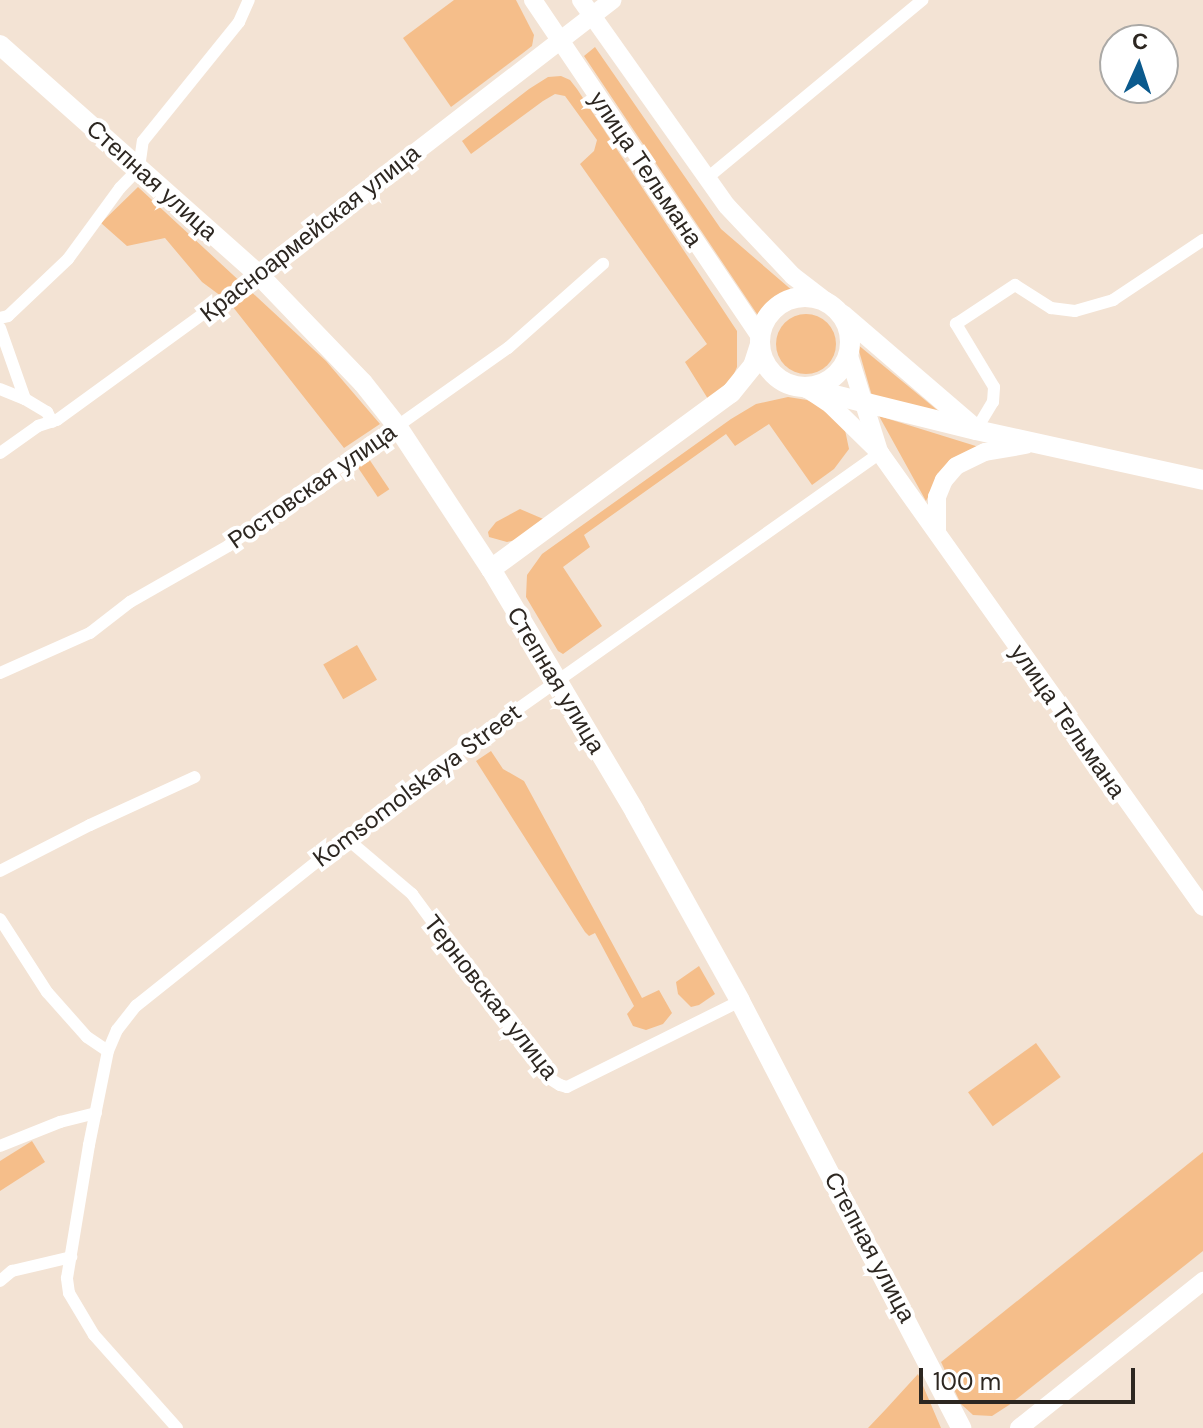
<!DOCTYPE html>
<meta charset="utf-8">
<style>
body{margin:0}
#map{position:relative;width:1203px;height:1428px;overflow:hidden;background:#f3e3d4;font-family:"DM Sans",sans-serif}
div>[style]{position:absolute}
.green>*{inset:0;background:#f5be8a;transform-origin:0 0}
.round{border-radius:50%}
.street>*{height:12px;margin:-6px;padding:0 6px;transform-origin:6px;border-radius:6px;background:#fff}
.secondary>*{height:18px;margin:-9px;padding:0 9px;transform-origin:9px;border-radius:9px;background:#fff}
.primary>*{height:20px;margin:-10px;padding:0 10px;transform-origin:10px;border-radius:10px;background:#fff}
.primary>.ring{margin:-10px;padding:0;box-sizing:content-box;background:none;border:20px solid #fff;border-radius:50%}
span{translate:-50% -50%;white-space:nowrap;text-align:center;line-height:1.15;-webkit-text-stroke:8px #fff;paint-order:stroke}
.street-label{font-size:24px;color:#2d2721}
.north{position:absolute;left:1099px;top:24px;width:80px;height:80px;box-sizing:border-box;background:#fff;border:2px solid #aba9a6;border-radius:50%;rotate:3deg;font-size:22px;font-weight:700;line-height:32px;text-align:center;color:#2d2721}
.north::after{content:'';display:block;margin:auto;width:28px;height:36px;background:#0b5a8d;clip-path:polygon(50% 0,100% 100%,50% 72%,0 100%)}
.scale{position:absolute;left:919px;top:1368px;width:216px;height:36px;box-sizing:border-box;border:4px solid #2d2721;border-top:0;padding-left:10px;font-size:24px;line-height:28px;white-space:nowrap;color:#2d2721;-webkit-text-stroke:6px #fff;paint-order:stroke}
</style>
<div id="map">
<div class="green">
<div style="clip-path:polygon(454px 0,516px 0,534px 35px,532px 46px,523px 53px,451px 107px,403px 38px)"></div>
<div style="clip-path:polygon(595px 47px,721px 229px,794px 292px,769px 303px,759px 317px,584px 56px)"></div>
<div style="clip-path:polygon(561px 76px,570px 80px,577px 89px,737px 331px,737px 367px,730px 383px,708px 399px,685px 362px,707px 344px,580px 164px,594px 151px,597px 140px,565px 96px,555px 94px,543px 101px,471px 154px,462px 141px,529px 89px,548px 77px)"></div>
<div style="clip-path:polygon(138px 187px,326px 361px,380px 424px,344px 448px,229px 302px,202px 282px,165px 238px,127px 246px,101px 223px)"></div>
<div class="round" style="left:776px;top:314px;width:60px;height:60px"></div>
<div style="clip-path:polygon(857px 344px,942px 414px,872px 396px)"></div>
<div style="clip-path:polygon(788px 397px,807px 400px,824px 408px,845px 430px,849px 449px,834px 469px,812px 485px,769px 424px,735px 446px,726px 434px,584px 535px,590px 547px,563px 567px,602px 626px,563px 654px,558px 651px,526px 597px,527px 575px,542px 554px,731px 419px,756px 404px)"></div>
<div style="clip-path:polygon(879px 416px,979px 447px,942px 469px,926px 501px)"></div>
<div style="left:367px;top:456px;width:40px;height:14px;rotate:56deg"></div>
<div style="clip-path:polygon(520px 509px,548px 521px,521px 539px,507px 542px,489px 537px,488px 532px,496px 522px)"></div>
<div style="left:357px;top:645px;width:40px;height:39px;rotate:60deg"></div>
<div style="clip-path:polygon(491px 751px,503px 769px,524px 781px,642px 998px,659px 990px,672px 1013px,663px 1024px,646px 1030px,633px 1026px,627px 1014px,634px 1006px,595px 933px,589px 936px,585px 932px,476px 761px)"></div>
<div style="clip-path:polygon(699px 966px,715px 994px,699px 1005px,691px 1007px,678px 994px,676px 982px)"></div>
<div style="left:1036px;top:1043px;width:42px;height:84px;rotate:54deg"></div>
<div style="clip-path:polygon(32px 1141px,45px 1162px,0 1191px,0 1161px)"></div>
<div style="clip-path:polygon(1203px 1152px,1203px 1251px,1009px 1405px,992px 1416px,973px 1415px,961px 1404px,941px 1362px)"></div>
<div style="clip-path:polygon(918px 1374px,941px 1428px,868px 1428px,886px 1409px)"></div>
</div>
<div class="street">
<div style="left:706px;top:179px;width:281px;rotate:-39.6deg"></div>
<div style="left:0;top:318px;width:8px;rotate:-14deg"></div>
<div style="left:8px;top:316px;width:83px;rotate:-43.5deg"></div>
<div style="left:68px;top:259px;width:88px;rotate:-53.8deg"></div>
<div style="left:120px;top:188px;width:28px;rotate:-46deg"></div>
<div style="left:139px;top:168px;width:27px;rotate:-82deg"></div>
<div style="left:143px;top:141px;width:153px;rotate:-51.1deg"></div>
<div style="left:239px;top:22px;width:24px;rotate:-66deg"></div>
<div style="left:0;top:328px;width:75px;rotate:70.6deg"></div>
<div style="left:25px;top:399px;width:26px;rotate:31deg"></div>
<div style="left:47px;top:412px;width:11px;rotate:63deg"></div>
<div style="left:0;top:389px;width:27px;rotate:22deg"></div>
<div style="left:976px;top:430px;width:33px;rotate:-59deg"></div>
<div style="left:993px;top:402px;width:15px;rotate:-86deg"></div>
<div style="left:994px;top:387px;width:74px;rotate:-121.1deg"></div>
<div style="left:956px;top:324px;width:71px;rotate:-33.5deg"></div>
<div style="left:1015px;top:285px;width:43px;rotate:32.6deg"></div>
<div style="left:1051px;top:308px;width:24px;rotate:7deg"></div>
<div style="left:1075px;top:311px;width:40px;rotate:-16deg"></div>
<div style="left:1113px;top:300px;width:108px;rotate:-33.7deg"></div>
<div style="left:0;top:453px;width:47px;rotate:-35.4deg"></div>
<div style="left:38px;top:426px;width:20px;rotate:-18deg"></div>
<div style="left:57px;top:420px;width:248px;rotate:-36deg"></div>
<div style="left:0;top:673px;width:98px;rotate:-24deg"></div>
<div style="left:90px;top:633px;width:51px;rotate:-37.8deg"></div>
<div style="left:130px;top:602px;width:113px;rotate:-29.7deg"></div>
<div style="left:228px;top:546px;width:343px;rotate:-35.3deg"></div>
<div style="left:508px;top:348px;width:127px;rotate:-41.5deg"></div>
<div style="left:346px;top:838px;width:87px;rotate:40.3deg"></div>
<div style="left:412px;top:894px;width:227px;rotate:53.6deg"></div>
<div style="left:547px;top:1077px;width:15px;rotate:32deg"></div>
<div style="left:560px;top:1085px;width:7px;rotate:16deg"></div>
<div style="left:567px;top:1087px;width:193px;rotate:-26.4deg"></div>
<div style="left:0;top:871px;width:101px;rotate:-27.1deg"></div>
<div style="left:90px;top:825px;width:115px;rotate:-24.6deg"></div>
<div style="left:0;top:919px;width:87px;rotate:57.2deg"></div>
<div style="left:47px;top:992px;width:60px;rotate:48.4deg"></div>
<div style="left:87px;top:1037px;width:25px;rotate:34deg"></div>
<div style="left:0;top:1146px;width:65px;rotate:-21.8deg"></div>
<div style="left:60px;top:1122px;width:37px;rotate:-14deg"></div>
<div style="left:0;top:1281px;width:16px;rotate:-40deg"></div>
<div style="left:12px;top:1271px;width:61px;rotate:-13.3deg"></div>
<div style="left:177px;top:1428px;width:125px;rotate:-131.7deg"></div>
<div style="left:94px;top:1335px;width:49px;rotate:-120.8deg"></div>
<div style="left:69px;top:1293px;width:15px;rotate:-98deg"></div>
<div style="left:67px;top:1278px;width:135px;rotate:-80.6deg"></div>
<div style="left:89px;top:1145px;width:96px;rotate:-78.6deg"></div>
<div style="left:108px;top:1051px;width:23px;rotate:-67deg"></div>
<div style="left:117px;top:1030px;width:31px;rotate:-52deg"></div>
<div style="left:136px;top:1006px;width:385px;rotate:-38.6deg"></div>
<div style="left:437px;top:766px;width:542px;rotate:-35.24deg"></div>
</div>
<div class="secondary">
<div style="left:533px;top:0;width:405px;rotate:56deg"></div>
<div style="left:581px;top:0;width:252px;rotate:54.7deg"></div>
<div style="left:727px;top:206px;width:96px;rotate:46.7deg"></div>
<div style="left:793px;top:276px;width:43px;rotate:37.4deg"></div>
<div style="left:258px;top:274px;width:448px;rotate:-37.7deg"></div>
<div style="left:849px;top:356px;width:100px;rotate:72.5deg"></div>
<div style="left:809px;top:390px;width:27px;rotate:34deg"></div>
<div style="left:831px;top:405px;width:69px;rotate:44.4deg"></div>
<div style="left:880px;top:453px;width:557px;rotate:54.57deg"></div>
<div style="left:937px;top:531px;width:34px;rotate:-90deg"></div>
<div style="left:937px;top:497px;width:18px;rotate:-68deg"></div>
<div style="left:944px;top:480px;width:18px;rotate:-49deg"></div>
<div style="left:956px;top:466px;width:32px;rotate:-26deg"></div>
<div style="left:985px;top:452px;width:41px;rotate:-9.9deg"></div>
<div style="left:1019px;top:1428px;width:236px;rotate:-38.6deg"></div>
</div>
<div class="primary">
<div style="left:0;top:45px;width:345px;rotate:41.6deg"></div>
<div style="left:258px;top:274px;width:151px;rotate:46.1deg"></div>
<div style="left:363px;top:383px;width:55px;rotate:51.7deg"></div>
<div style="left:397px;top:426px;width:171px;rotate:56.7deg"></div>
<div style="left:491px;top:569px;width:282px;rotate:59.3deg"></div>
<div style="left:635px;top:812px;width:216px;rotate:60.9deg"></div>
<div style="left:740px;top:1001px;width:481px;rotate:62.6deg"></div>
<div class="ring" style="left:760px;top:297px;width:70px;height:70px"></div>
<div style="left:843px;top:315px;width:172px;rotate:40.7deg"></div>
<div style="left:806px;top:388px;width:175px;rotate:13.9deg"></div>
<div style="left:976px;top:430px;width:232px;rotate:12.4deg"></div>
<div style="left:491px;top:569px;width:298px;rotate:-36.3deg"></div>
<div style="left:731px;top:393px;width:35px;rotate:-51deg"></div>
<div style="left:753px;top:366px;width:22px;rotate:-72deg"></div>
</div>
<div class="street-label">
<span style="left:646px;top:169px;rotate:56deg">улица Тельмана</span>
<span style="left:152px;top:180px;rotate:42deg">Степная улица</span>
<span style="left:310px;top:233px;rotate:-38deg">Красноармейская улица</span>
<span style="left:312px;top:486px;rotate:-35deg">Ростовская улица</span>
<span style="left:556px;top:680px;rotate:59deg">Степная улица</span>
<span style="left:1068px;top:721px;rotate:55deg">улица Тельмана</span>
<span style="left:417px;top:785px;rotate:-37deg">Komsomolskaya Street</span>
<span style="left:491px;top:997px;rotate:52deg">Терновская улица</span>
<span style="left:870px;top:1247px;rotate:62deg">Степная улица</span>
</div>
<div class="north">С</div>
<div class="scale">100 m</div>
</div>
